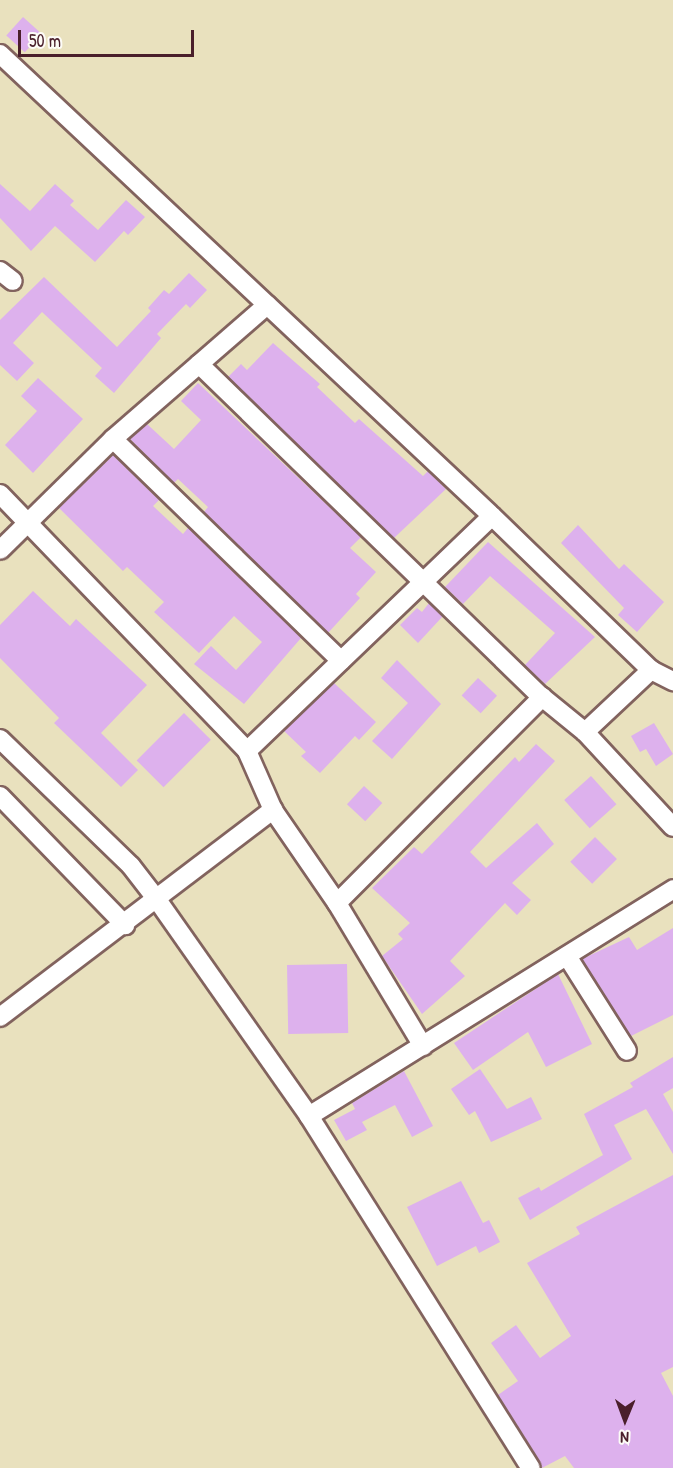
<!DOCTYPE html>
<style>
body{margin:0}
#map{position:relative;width:673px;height:1468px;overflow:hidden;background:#e9e1be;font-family:"Patrick Hand",sans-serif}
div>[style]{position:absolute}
.building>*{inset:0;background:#ddb1ed;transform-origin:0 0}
.roads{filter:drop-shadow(2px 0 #82635e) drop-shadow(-2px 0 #82635e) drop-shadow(0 2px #82635e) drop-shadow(0 -2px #82635e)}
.minor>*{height:18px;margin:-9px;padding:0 9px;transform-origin:9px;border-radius:9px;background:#fff}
span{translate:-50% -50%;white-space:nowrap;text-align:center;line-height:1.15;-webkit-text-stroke:4.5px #fdfcf7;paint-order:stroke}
.north{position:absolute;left:595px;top:1390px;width:60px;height:60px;-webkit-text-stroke:4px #fdfcf7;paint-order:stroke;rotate:181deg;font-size:16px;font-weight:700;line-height:24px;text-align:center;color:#4a1f2b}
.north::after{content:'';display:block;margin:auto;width:21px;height:27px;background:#4a1f2b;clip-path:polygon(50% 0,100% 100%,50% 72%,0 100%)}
.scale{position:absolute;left:18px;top:30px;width:176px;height:27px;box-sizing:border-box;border:3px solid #4a1f2b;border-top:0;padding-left:8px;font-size:18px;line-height:21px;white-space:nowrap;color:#4a1f2b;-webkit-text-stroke:4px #fdfcf7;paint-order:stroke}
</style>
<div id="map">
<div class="building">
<div style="left:23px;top:17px;width:25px;height:25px;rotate:42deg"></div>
<div style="clip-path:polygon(0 184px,30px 211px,55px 184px,74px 201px,70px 205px,98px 230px,126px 200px,145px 217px,128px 235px,124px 231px,95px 262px,55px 226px,31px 251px,0 218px)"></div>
<div style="clip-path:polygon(189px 273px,207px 290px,190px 308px,186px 304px,157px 334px,161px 338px,114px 393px,95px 376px,102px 368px,42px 312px,13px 343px,34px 363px,17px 381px,0 365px,0 320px,44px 277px,117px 347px,151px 311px,148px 308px,164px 290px,169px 294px)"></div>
<div style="clip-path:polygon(273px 343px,320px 384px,317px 387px,355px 423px,359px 419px,423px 476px,428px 471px,446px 489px,394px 538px,228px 377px,241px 364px,247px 370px)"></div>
<div style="clip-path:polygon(38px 378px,83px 419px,33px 473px,5px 445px,37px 411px,21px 396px)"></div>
<div style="clip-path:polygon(198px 383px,361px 537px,350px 548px,376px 572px,356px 594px,360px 598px,328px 633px,204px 512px,208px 507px,178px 479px,174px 483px,130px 439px,147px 424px,174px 449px,201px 420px,181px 401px)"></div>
<div style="clip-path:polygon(113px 455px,159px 500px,153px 506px,183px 534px,188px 528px,301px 638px,244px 704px,194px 664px,211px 646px,236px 670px,262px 642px,234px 616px,199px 653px,154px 612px,164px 602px,127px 567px,123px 571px,59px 508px)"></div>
<div style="clip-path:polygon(578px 525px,619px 569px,624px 564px,664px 602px,637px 632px,618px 615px,624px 608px,561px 543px)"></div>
<div style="clip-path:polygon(488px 542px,595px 637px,545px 684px,525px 665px,555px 633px,490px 576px,463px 604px,445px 587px)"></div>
<div style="clip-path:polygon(33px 591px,70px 626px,76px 619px,147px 685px,101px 733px,138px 770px,121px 787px,54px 723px,59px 718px,0 658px,0 625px)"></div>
<div style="clip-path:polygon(429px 603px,443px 616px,418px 643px,400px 625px,417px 608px,422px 612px)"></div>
<div style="clip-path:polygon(397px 660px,441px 704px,392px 759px,372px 741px,408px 703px,381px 678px)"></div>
<div style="left:478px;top:678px;width:26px;height:24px;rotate:43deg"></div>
<div style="clip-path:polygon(334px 683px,376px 722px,359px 740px,355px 736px,320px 773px,301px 756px,306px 752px,284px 731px)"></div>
<div style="left:184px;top:713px;width:38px;height:67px;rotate:45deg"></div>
<div style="clip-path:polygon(654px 723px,673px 754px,656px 766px,646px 749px,640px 752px,631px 736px)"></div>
<div style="clip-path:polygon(536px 744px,555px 761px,470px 852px,486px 868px,537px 823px,554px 844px,512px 883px,531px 900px,517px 915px,505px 903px,450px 961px,465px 976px,422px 1014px,382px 956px,403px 939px,398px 934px,410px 923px,372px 888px,414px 847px,422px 854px,515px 757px,519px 762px)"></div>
<div style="left:591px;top:776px;width:38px;height:36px;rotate:48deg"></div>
<div style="left:364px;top:786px;width:25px;height:25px;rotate:43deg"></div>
<div style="left:595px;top:837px;width:31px;height:35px;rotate:45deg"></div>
<div style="clip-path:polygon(673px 928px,673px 1015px,631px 1036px,582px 959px,629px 937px,637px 950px)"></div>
<div style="left:347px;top:964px;width:69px;height:60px;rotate:89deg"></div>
<div style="clip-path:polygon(558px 974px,592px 1044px,546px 1067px,528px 1032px,473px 1070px,454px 1043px)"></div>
<div style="clip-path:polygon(673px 1057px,673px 1088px,663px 1094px,673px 1112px,673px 1154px,646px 1109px,614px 1125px,632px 1159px,530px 1220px,518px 1198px,539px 1187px,541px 1191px,603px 1155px,584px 1114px,633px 1087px,630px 1083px)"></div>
<div style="clip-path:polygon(480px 1069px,507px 1109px,531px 1097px,542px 1119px,491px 1142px,475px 1111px,469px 1115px,451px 1089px)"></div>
<div style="clip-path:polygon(404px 1071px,433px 1126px,412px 1137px,395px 1105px,362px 1122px,367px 1130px,346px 1141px,334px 1120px,355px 1109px,352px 1103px)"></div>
<div style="clip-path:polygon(673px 1175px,673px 1367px,661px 1373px,673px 1396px,673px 1468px,574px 1468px,565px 1456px,542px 1468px,498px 1395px,518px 1381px,491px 1343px,516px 1325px,540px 1358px,571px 1336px,527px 1263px,580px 1234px,576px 1227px)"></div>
<div style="clip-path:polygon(461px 1181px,483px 1223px,489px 1220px,500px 1242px,479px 1253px,476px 1246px,437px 1266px,407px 1207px)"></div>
</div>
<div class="roads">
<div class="minor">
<div style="left:0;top:54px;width:366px;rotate:43.2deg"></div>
<div style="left:267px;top:305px;width:204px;rotate:139deg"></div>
<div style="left:113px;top:439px;width:158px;rotate:135.5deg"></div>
<div style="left:0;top:271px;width:16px;rotate:38deg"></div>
<div style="left:199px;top:364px;width:478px;rotate:44.2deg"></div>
<div style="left:542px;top:697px;width:55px;rotate:39.1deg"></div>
<div style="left:585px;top:732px;width:91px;rotate:-43.2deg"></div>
<div style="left:113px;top:439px;width:318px;rotate:44.2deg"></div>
<div style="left:0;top:494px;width:356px;rotate:46.1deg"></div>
<div style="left:247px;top:751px;width:339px;rotate:-43.8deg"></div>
<div style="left:492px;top:516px;width:308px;rotate:-136.8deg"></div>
<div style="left:492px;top:516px;width:221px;rotate:44.1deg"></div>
<div style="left:651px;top:670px;width:25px;rotate:27deg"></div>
<div style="left:585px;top:732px;width:129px;rotate:47.2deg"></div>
<div style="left:0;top:739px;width:182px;rotate:44.1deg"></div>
<div style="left:131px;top:866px;width:44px;rotate:52.4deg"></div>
<div style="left:158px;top:901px;width:263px;rotate:54.9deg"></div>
<div style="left:309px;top:1116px;width:416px;rotate:57.8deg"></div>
<div style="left:0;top:796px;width:180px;rotate:45.9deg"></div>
<div style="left:273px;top:810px;width:113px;rotate:55.5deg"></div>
<div style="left:337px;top:903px;width:291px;rotate:-45.1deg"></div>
<div style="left:337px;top:903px;width:167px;rotate:59deg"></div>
<div style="left:567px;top:956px;width:112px;rotate:57.7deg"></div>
<div style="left:0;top:1017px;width:343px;rotate:-37.2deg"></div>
<div style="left:273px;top:810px;width:64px;rotate:-113.8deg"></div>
<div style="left:309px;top:1116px;width:429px;rotate:-31.9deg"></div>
</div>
</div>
<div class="north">N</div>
<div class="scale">50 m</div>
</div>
